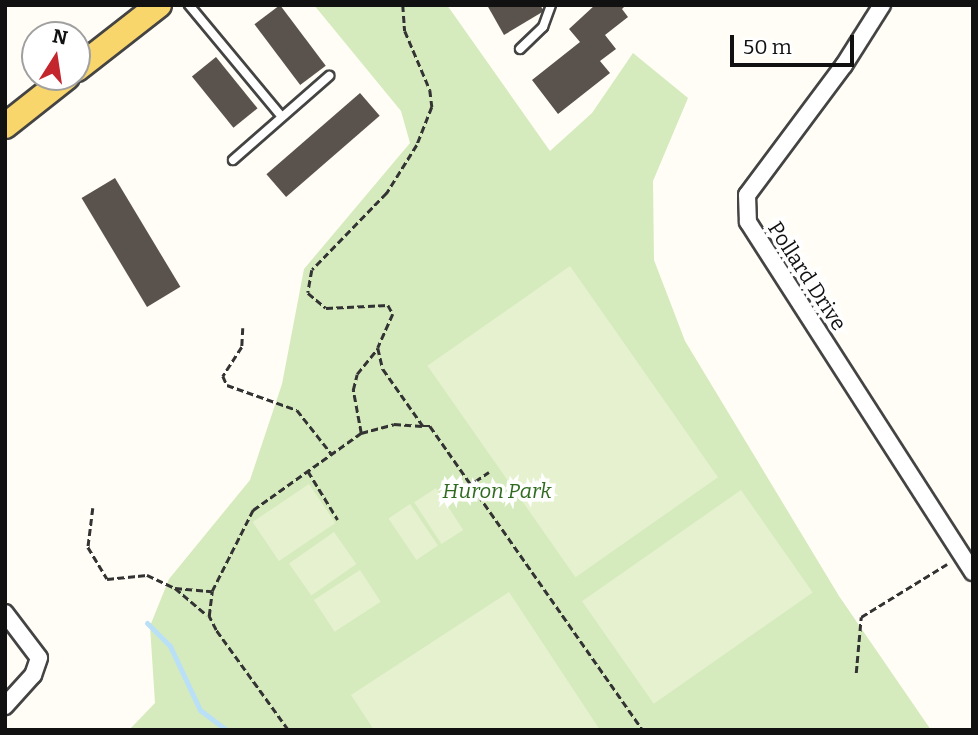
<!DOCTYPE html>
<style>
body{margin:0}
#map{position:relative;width:978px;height:735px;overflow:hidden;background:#fffdf5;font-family:Bitter,serif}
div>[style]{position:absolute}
.green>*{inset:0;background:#d5ebbd}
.pitch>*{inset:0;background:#e6f2cf;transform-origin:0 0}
.stream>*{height:5px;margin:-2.5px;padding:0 2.5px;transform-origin:2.5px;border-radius:2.5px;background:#b9e0f7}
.building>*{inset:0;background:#5a524d;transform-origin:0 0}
.path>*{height:2.5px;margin-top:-1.25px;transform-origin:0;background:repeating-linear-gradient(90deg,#333 0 7px,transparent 0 10.5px)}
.roads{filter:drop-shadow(2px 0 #444) drop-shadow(-2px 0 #444) drop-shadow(0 2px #444) drop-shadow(0 -2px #444)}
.service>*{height:8px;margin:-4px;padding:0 4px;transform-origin:4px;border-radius:4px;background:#fff}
.minor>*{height:16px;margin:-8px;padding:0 8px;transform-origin:8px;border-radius:8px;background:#fff}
.primary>*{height:24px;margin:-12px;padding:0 12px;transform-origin:12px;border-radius:12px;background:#f9d66b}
span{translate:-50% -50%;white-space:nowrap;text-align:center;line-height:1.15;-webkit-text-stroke:7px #fff;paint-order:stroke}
.street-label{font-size:21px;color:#111}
.park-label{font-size:21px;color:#2f6b1f;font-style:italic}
.frame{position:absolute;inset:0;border:7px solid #111;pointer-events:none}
.north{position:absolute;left:21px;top:21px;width:70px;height:70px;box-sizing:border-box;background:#fff;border:2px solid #a0a0a0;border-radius:50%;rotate:12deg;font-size:19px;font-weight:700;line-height:28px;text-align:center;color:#111}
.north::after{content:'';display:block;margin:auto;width:24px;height:32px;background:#c4262e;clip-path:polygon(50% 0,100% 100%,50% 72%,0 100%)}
.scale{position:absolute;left:730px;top:35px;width:124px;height:32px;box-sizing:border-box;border:4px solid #111;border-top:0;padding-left:9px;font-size:21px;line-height:24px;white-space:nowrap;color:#111;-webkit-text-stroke:5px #fff;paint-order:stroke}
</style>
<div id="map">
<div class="green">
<div style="clip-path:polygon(314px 5px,447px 5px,550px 151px,592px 113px,633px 53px,688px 98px,653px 181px,654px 260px,685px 341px,839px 596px,931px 730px,129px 730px,155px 703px,150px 626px,169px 579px,250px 480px,282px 384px,304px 269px,410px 143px,401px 111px)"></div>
</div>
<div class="pitch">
<div style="left:570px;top:266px;width:258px;height:174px;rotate:55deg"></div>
<div style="left:309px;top:484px;width:47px;height:68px;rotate:56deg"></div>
<div style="left:436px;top:488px;width:50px;height:26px;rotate:57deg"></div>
<div style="left:741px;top:490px;width:125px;height:194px;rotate:55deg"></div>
<div style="left:410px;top:504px;width:50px;height:26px;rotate:56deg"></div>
<div style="left:334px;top:532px;width:39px;height:55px;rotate:55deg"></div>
<div style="left:360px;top:570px;width:38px;height:55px;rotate:57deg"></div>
<div style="clip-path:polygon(509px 592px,600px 730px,374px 730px,351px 695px)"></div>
</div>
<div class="stream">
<div style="left:147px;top:623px;width:33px;rotate:45deg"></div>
<div style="left:170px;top:646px;width:71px;rotate:64.9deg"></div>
<div style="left:200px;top:710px;width:34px;rotate:37deg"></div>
</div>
<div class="building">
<div style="left:280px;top:5px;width:76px;height:32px;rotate:53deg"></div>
<div style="clip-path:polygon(487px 5px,540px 5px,544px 11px,504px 35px)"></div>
<div style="clip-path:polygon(595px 5px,626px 5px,622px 9px,628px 17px,605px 35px,616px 49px,600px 61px,610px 73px,558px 114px,532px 80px,580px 42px,569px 29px)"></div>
<div style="left:216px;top:57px;width:66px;height:31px;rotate:51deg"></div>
<div style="left:360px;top:93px;width:30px;height:124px;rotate:49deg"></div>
<div style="left:115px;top:178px;width:127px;height:39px;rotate:59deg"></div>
</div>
<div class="path">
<div style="left:403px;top:5px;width:26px;rotate:86deg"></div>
<div style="left:405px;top:31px;width:64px;rotate:67deg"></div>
<div style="left:430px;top:90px;width:17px;rotate:83deg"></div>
<div style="left:432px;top:107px;width:41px;rotate:111.5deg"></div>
<div style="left:417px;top:145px;width:57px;rotate:122deg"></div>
<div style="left:387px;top:193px;width:107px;rotate:134.2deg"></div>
<div style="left:312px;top:270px;width:23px;rotate:100deg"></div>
<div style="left:308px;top:293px;width:23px;rotate:40deg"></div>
<div style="left:326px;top:308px;width:62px;rotate:-2.8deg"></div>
<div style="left:388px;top:305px;width:10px;rotate:61deg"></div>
<div style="left:393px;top:314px;width:37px;rotate:114deg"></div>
<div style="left:378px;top:348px;width:22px;rotate:77deg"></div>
<div style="left:383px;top:369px;width:70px;rotate:54.9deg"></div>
<div style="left:423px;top:426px;width:7px"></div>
<div style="left:430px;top:426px;width:371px;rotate:55deg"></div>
<div style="left:243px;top:328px;width:19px;rotate:93deg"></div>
<div style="left:242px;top:347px;width:35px;rotate:123deg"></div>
<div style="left:223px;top:376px;width:10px;rotate:66deg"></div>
<div style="left:227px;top:385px;width:74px;rotate:19.7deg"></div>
<div style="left:297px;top:410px;width:55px;rotate:51.7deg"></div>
<div style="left:361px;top:433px;width:34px;rotate:-15deg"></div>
<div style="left:394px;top:424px;width:28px;rotate:4deg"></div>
<div style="left:308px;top:471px;width:57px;rotate:58.5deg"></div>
<div style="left:449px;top:499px;width:48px;rotate:-34deg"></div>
<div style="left:93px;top:508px;width:39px;rotate:97deg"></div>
<div style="left:88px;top:547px;width:37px;rotate:59deg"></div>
<div style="left:107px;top:579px;width:40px;rotate:-5.7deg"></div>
<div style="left:147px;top:575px;width:31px;rotate:25deg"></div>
<div style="left:175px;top:588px;width:37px;rotate:5deg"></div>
<div style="left:175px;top:588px;width:42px;rotate:40.2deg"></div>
<div style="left:856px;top:673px;width:56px;rotate:-84.9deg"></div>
<div style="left:861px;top:617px;width:101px;rotate:-31.6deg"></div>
<div style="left:288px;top:730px;width:123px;rotate:-125.8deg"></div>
<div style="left:216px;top:630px;width:16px;rotate:-117deg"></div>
<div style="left:209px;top:616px;width:25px;rotate:-83deg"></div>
<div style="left:212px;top:591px;width:91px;rotate:-63.2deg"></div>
<div style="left:253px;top:510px;width:133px;rotate:-35.5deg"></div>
<div style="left:361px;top:433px;width:44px;rotate:-100.5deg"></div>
<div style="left:353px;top:390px;width:16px;rotate:-76deg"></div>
<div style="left:357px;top:374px;width:33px;rotate:-51deg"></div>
</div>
<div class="roads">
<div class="service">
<div style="left:189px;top:5px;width:144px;rotate:50.3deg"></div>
<div style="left:520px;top:49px;width:32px;rotate:-44deg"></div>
<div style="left:543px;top:27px;width:23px;rotate:-70deg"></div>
<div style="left:233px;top:160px;width:128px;rotate:-41.2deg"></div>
</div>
<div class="minor">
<div style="left:882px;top:5px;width:71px;rotate:122.3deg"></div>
<div style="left:844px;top:65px;width:162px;rotate:126.7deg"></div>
<div style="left:747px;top:195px;width:27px;rotate:88deg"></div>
<div style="left:748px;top:222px;width:416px;rotate:57.3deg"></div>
<div style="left:5px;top:613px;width:56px;rotate:52.9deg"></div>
<div style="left:39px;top:658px;width:18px;rotate:109deg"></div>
<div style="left:33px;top:675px;width:42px;rotate:132.1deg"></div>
</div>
<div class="primary">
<div style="left:77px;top:69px;width:104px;rotate:-38deg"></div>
<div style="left:5px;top:126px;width:79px;rotate:-38.3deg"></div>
</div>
</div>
<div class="street-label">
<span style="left:807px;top:276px;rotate:57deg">Pollard Drive</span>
</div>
<div class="park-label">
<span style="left:497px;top:491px">Huron Park</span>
</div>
<div class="frame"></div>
<div class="north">N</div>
<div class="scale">50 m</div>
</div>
